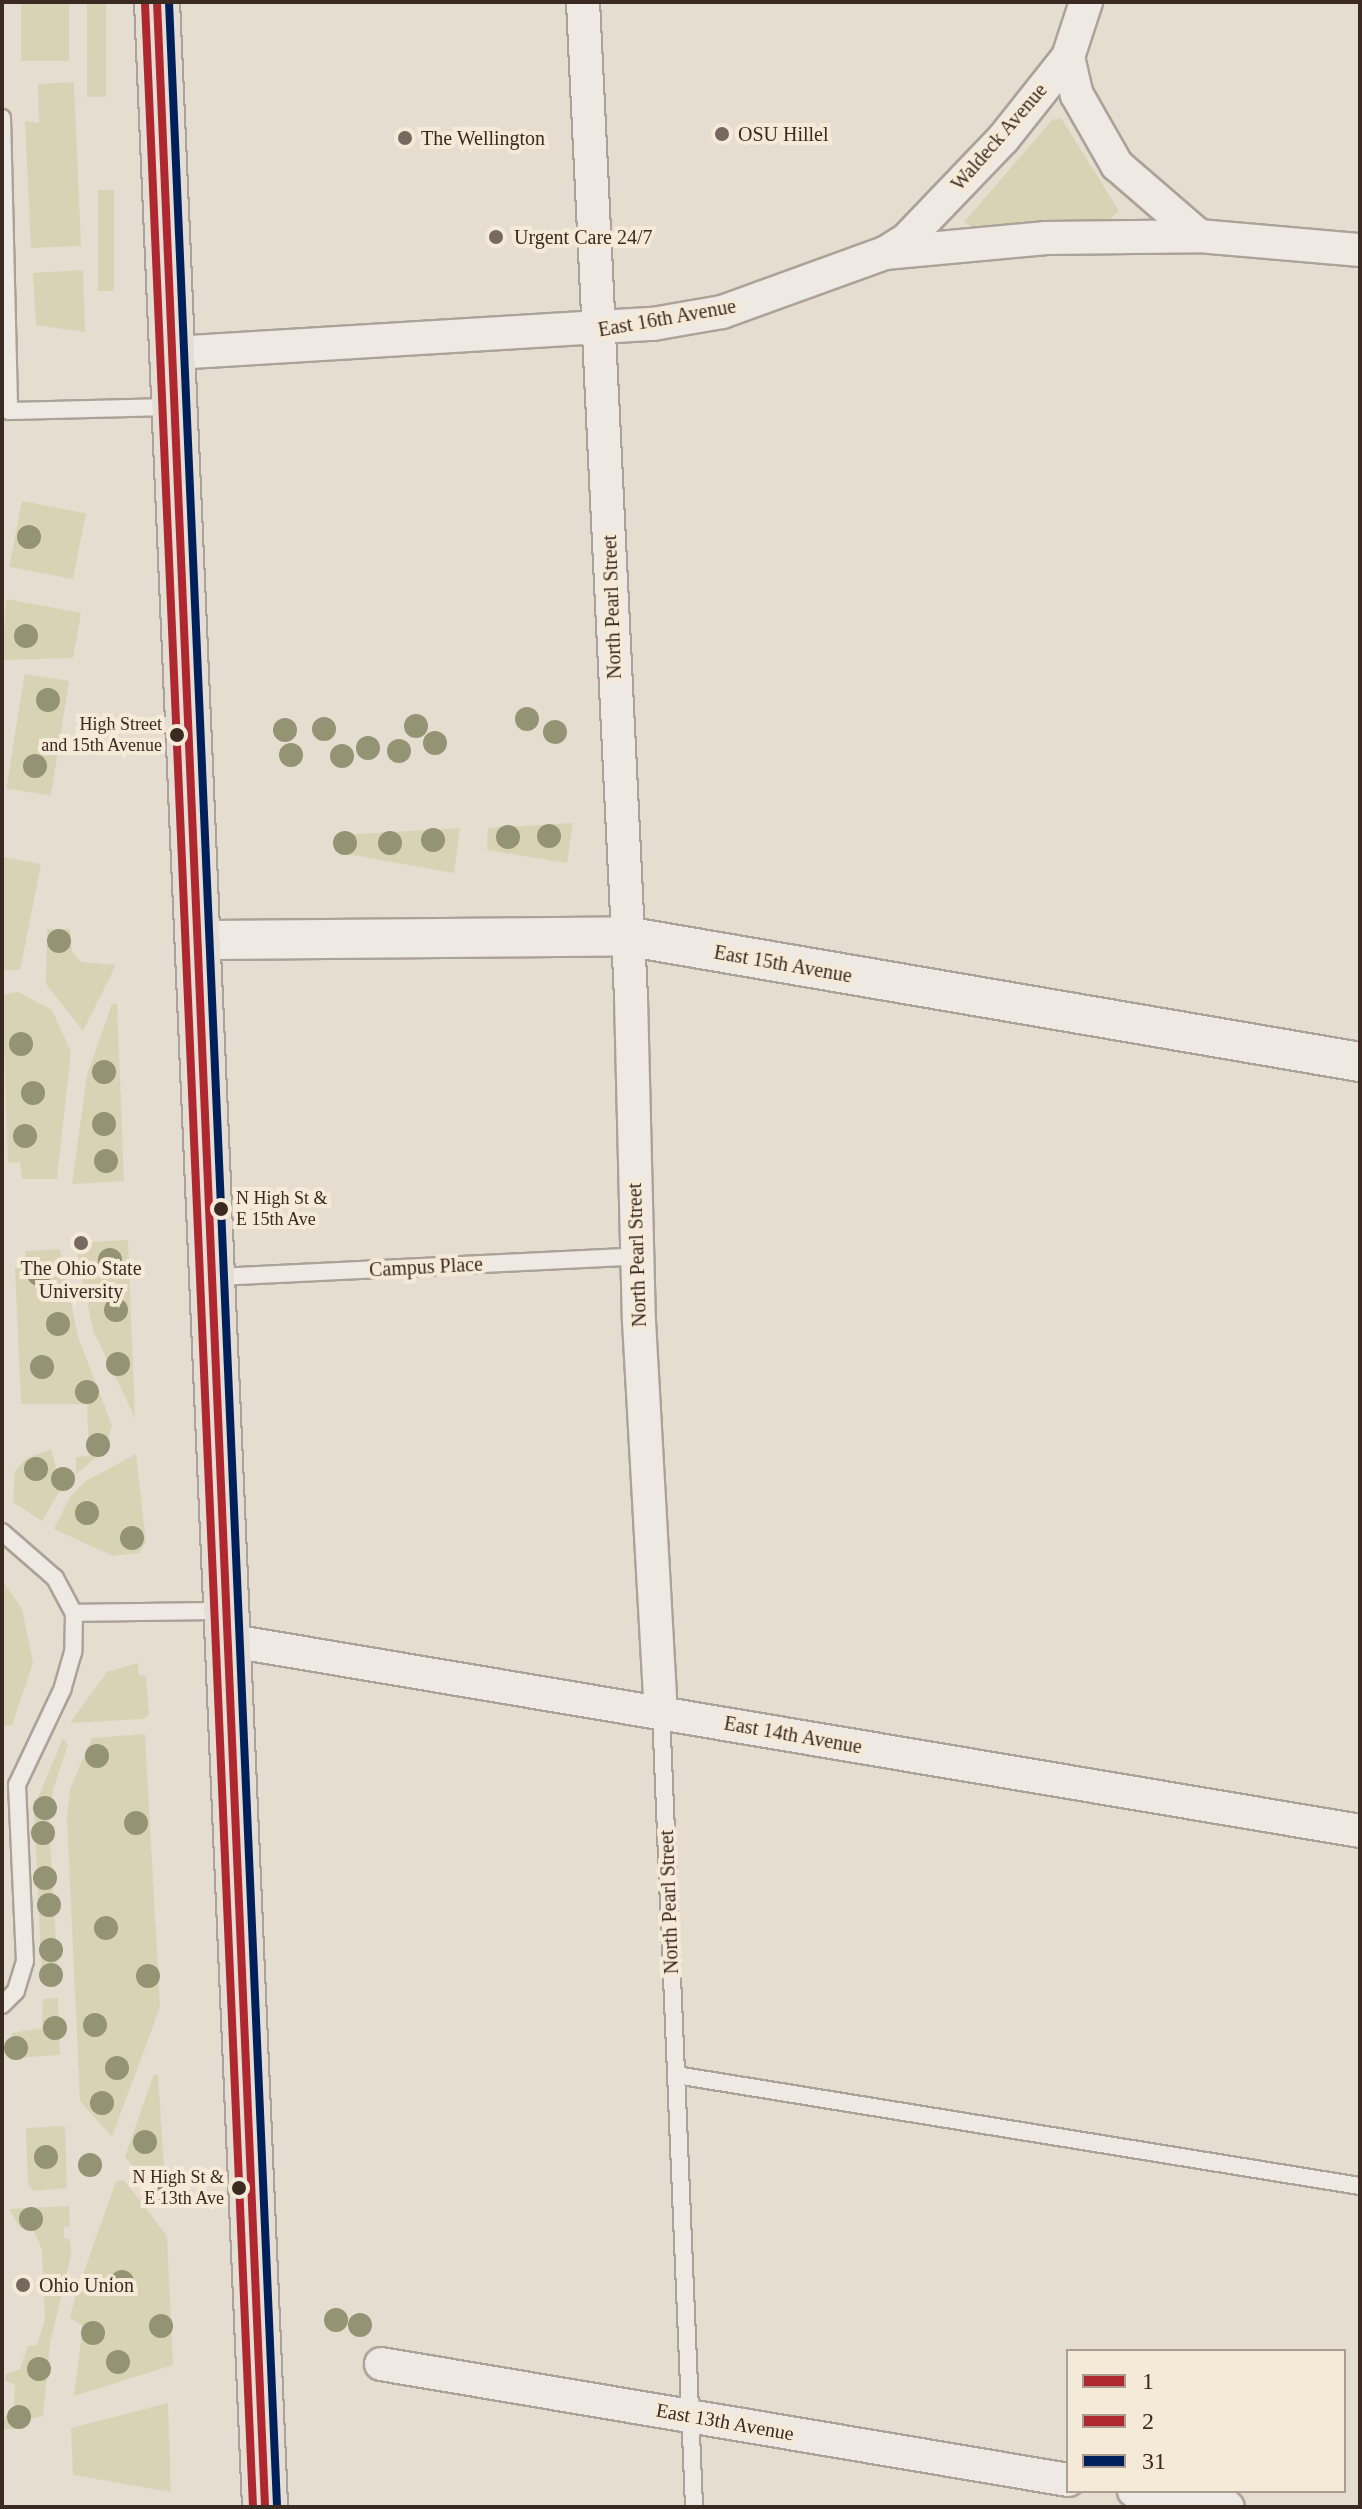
<!DOCTYPE html>
<style>
body{margin:0}
#map{position:relative;width:1362px;height:2509px;overflow:hidden;background:#e6ddd1;font-family:"Times New Roman",serif}
div>[style]{position:absolute}
.green>*{inset:0;background:#d8d3b4;transform-origin:0 0}
.roads{filter:drop-shadow(2px 0 #aca299) drop-shadow(-2px 0 #aca299) drop-shadow(0 2px #aca299) drop-shadow(0 -2px #aca299)}
.service>*{height:16px;margin:-8px;padding:0 8px;transform-origin:8px;border-radius:8px;background:#eee9e2}
.minor>*{height:32px;margin:-16px;padding:0 16px;transform-origin:16px;border-radius:16px;background:#eee9e2}
.tertiary>*{height:38px;margin:-19px;padding:0 19px;transform-origin:19px;border-radius:19px;background:#eee9e2}
.primary>*{height:44px;margin:-22px;padding:0 22px;transform-origin:22px;border-radius:22px;background:#e5ded4}
.bus-1>*{height:8px;margin:-4px;padding:0 4px;transform-origin:4px;border-radius:4px;background:#af272f}
.bus-2>*{height:8px;margin:-4px;padding:0 4px;transform-origin:4px;border-radius:4px;background:#af272f}
.bus-3>*{height:8px;margin:-4px;padding:0 4px;transform-origin:4px;border-radius:4px;background:#00205b}
.trees>*{width:24px;height:24px;margin:-12px;border-radius:50%;background:#949374}
.dots>*{width:22px;height:22px;translate:-50% -50%;box-sizing:border-box;border:4px solid #f5e9d8;border-radius:50%}
span{translate:-50% -50%;white-space:nowrap;text-align:center;line-height:1.15;-webkit-text-stroke:8px #f5e9d8;paint-order:stroke}
.bus-label{font-size:18px;color:#3b2a21}
.right{translate:-100% -50%;text-align:right}
.left{translate:0 -50%;text-align:left}
.poi-label{font-size:20px;color:#3b2a21}
.street-label{font-size:20px;color:#3b2a21}
.frame{position:absolute;inset:0;border:4px solid #3b2a21;pointer-events:none}
.legend{position:absolute;left:1066px;top:2349px;width:280px;height:144px;box-sizing:border-box;background:#f5e9d8;border:2px solid #ab9d8f;margin:0;padding:10px 14px;list-style:none;font-size:24px;color:#3b2a21}
.legend li{display:flex;align-items:center;gap:16px;height:40px}
.legend b{width:40px;border:2px solid #ab9d8f}
</style>
<div id="map">
<div class="green">
<div style="left:21px;top:2px;width:48px;height:59px"></div>
<div style="left:87px;top:2px;width:19px;height:95px"></div>
<div style="clip-path:polygon(74px 82px,81px 246px,31px 248px,25px 121px,39px 123px,38px 84px)"></div>
<div style="clip-path:polygon(1061px 118px,1119px 211px,1109px 220px,979px 232px,964px 222px,1052px 120px)"></div>
<div style="left:98px;top:190px;width:16px;height:101px"></div>
<div style="clip-path:polygon(83px 270px,85px 332px,36px 325px,33px 273px)"></div>
<div style="left:22px;top:501px;width:65px;height:67px;rotate:11deg"></div>
<div style="clip-path:polygon(6px 599px,81px 613px,73px 658px,2px 660px)"></div>
<div style="left:69px;top:681px;width:116px;height:45px;rotate:99deg"></div>
<div style="clip-path:polygon(573px 823px,567px 863px,487px 850px,488px 828px)"></div>
<div style="clip-path:polygon(460px 828px,454px 873px,335px 852px,339px 835px)"></div>
<div style="clip-path:polygon(2px 857px,41px 864px,20px 970px,2px 970px)"></div>
<div style="clip-path:polygon(47px 929px,70px 929px,72px 952px,81px 962px,116px 965px,83px 1031px,46px 984px)"></div>
<div style="clip-path:polygon(18px 992px,52px 1010px,71px 1052px,57px 1179px,22px 1179px,20px 1162px,8px 1163px,2px 995px)"></div>
<div style="clip-path:polygon(117px 1003px,124px 1181px,72px 1184px,87px 1075px,112px 1004px)"></div>
<div style="clip-path:polygon(128px 1240px,135px 1418px,93px 1330px,75px 1243px)"></div>
<div style="clip-path:polygon(60px 1249px,78px 1337px,112px 1425px,105px 1449px,62px 1487px,42px 1521px,13px 1502px,15px 1471px,27px 1458px,51px 1449px,58px 1474px,76px 1473px,76px 1457px,89px 1456px,87px 1404px,21px 1404px,15px 1267px,26px 1266px,25px 1251px)"></div>
<div style="clip-path:polygon(136px 1454px,146px 1542px,139px 1553px,113px 1556px,54px 1529px,70px 1497px,86px 1481px)"></div>
<div style="clip-path:polygon(2px 1580px,22px 1609px,33px 1663px,12px 1725px,2px 1726px)"></div>
<div style="clip-path:polygon(138px 1663px,138px 1674px,146px 1676px,149px 1715px,143px 1719px,70px 1723px,107px 1672px)"></div>
<div style="clip-path:polygon(145px 1734px,160px 2007px,112px 2137px,80px 2101px,67px 1818px,70px 1789px,92px 1738px)"></div>
<div style="clip-path:polygon(63px 1738px,68px 1745px,53px 1790px,49px 1820px,58px 1978px,42px 1979px,34px 1807px)"></div>
<div style="clip-path:polygon(58px 1998px,60px 2055px,13px 2058px,12px 2033px,42px 2028px,43px 1999px)"></div>
<div style="clip-path:polygon(158px 2074px,166px 2198px,163px 2201px,125px 2157px,153px 2076px)"></div>
<div style="clip-path:polygon(65px 2126px,67px 2188px,34px 2191px,28px 2185px,26px 2128px)"></div>
<div style="clip-path:polygon(124px 2180px,167px 2236px,173px 2365px,74px 2396px,83px 2326px,70px 2318px,75px 2297px,116px 2181px)"></div>
<div style="clip-path:polygon(69px 2206px,70px 2226px,64px 2227px,64px 2238px,70px 2239px,71px 2255px,50px 2344px,43px 2416px,24px 2420px,24px 2428px,2px 2429px,2px 2420px,14px 2408px,15px 2385px,5px 2380px,6px 2374px,20px 2369px,28px 2346px,37px 2345px,45px 2319px,42px 2250px,33px 2229px,20px 2228px,9px 2209px)"></div>
<div style="clip-path:polygon(168px 2403px,171px 2492px,73px 2475px,71px 2428px)"></div>
</div>
<div class="roads">
<div class="service">
<div style="left:2px;top:118px;width:293px;rotate:88.6deg"></div>
<div style="left:9px;top:411px;width:162px;rotate:-1.4deg"></div>
<div style="left:215px;top:1277px;width:423px;rotate:-2.8deg"></div>
<div style="left:2px;top:1532px;width:70px;rotate:41deg"></div>
<div style="left:55px;top:1578px;width:40px;rotate:62deg"></div>
<div style="left:74px;top:1613px;width:39px;rotate:91deg"></div>
<div style="left:73px;top:1652px;width:37px;rotate:106deg"></div>
<div style="left:63px;top:1688px;width:107px;rotate:115.4deg"></div>
<div style="left:17px;top:1785px;width:176px;rotate:87.4deg"></div>
<div style="left:25px;top:1961px;width:31px;rotate:107deg"></div>
<div style="left:16px;top:1991px;width:20px;rotate:135deg"></div>
<div style="left:74px;top:1613px;width:150px;rotate:-0.8deg"></div>
<div style="left:661px;top:1712px;width:796px;rotate:87.62deg"></div>
<div style="left:676px;top:2075px;width:693px;rotate:9.22deg"></div>
</div>
<div class="minor">
<div style="left:583px;top:2px;width:997px;rotate:87.24deg"></div>
<div style="left:631px;top:998px;width:323px;rotate:88.6deg"></div>
<div style="left:639px;top:1321px;width:392px;rotate:86.8deg"></div>
<div style="left:1068px;top:57px;width:39px;rotate:77deg"></div>
<div style="left:1077px;top:95px;width:81px;rotate:60.3deg"></div>
<div style="left:1117px;top:165px;width:108px;rotate:40.9deg"></div>
<div style="left:885px;top:253px;width:26px;rotate:-32deg"></div>
<div style="left:907px;top:239px;width:139px;rotate:-46.2deg"></div>
<div style="left:1003px;top:139px;width:105px;rotate:-51.6deg"></div>
<div style="left:1068px;top:57px;width:58px;rotate:-71.9deg"></div>
<div style="left:174px;top:353px;width:480px;rotate:-3.5deg"></div>
<div style="left:653px;top:324px;width:70px;rotate:-9.9deg"></div>
<div style="left:722px;top:312px;width:173px;rotate:-19.9deg"></div>
<div style="left:885px;top:253px;width:162px;rotate:-5.3deg"></div>
<div style="left:1046px;top:238px;width:153px;rotate:-0.7deg"></div>
<div style="left:1199px;top:236px;width:162px;rotate:5deg"></div>
<div style="left:226px;top:1640px;width:1150px;rotate:9.56deg"></div>
<div style="left:381px;top:2364px;width:697px;rotate:9.58deg"></div>
<div style="left:1134px;top:2491px;width:95px;rotate:9.7deg"></div>
</div>
<div class="tertiary">
<div style="left:201px;top:940px;width:424px;rotate:-0.5deg"></div>
<div style="left:625px;top:936px;width:746px;rotate:9.73deg"></div>
</div>
<div class="primary">
<div style="left:157px;top:2px;width:2507px;rotate:87.53deg"></div>
</div>
</div>
<div class="bus-1">
<div style="left:157px;top:2px;width:2507px;rotate:87.53deg"></div>
</div>
<div class="bus-2">
<div style="left:145px;top:3px;width:2506px;rotate:87.53deg"></div>
</div>
<div class="bus-3">
<div style="left:169px;top:2px;width:2506px;rotate:87.53deg"></div>
</div>
<div class="trees">
<div style="left:29px;top:537px"></div>
<div style="left:26px;top:636px"></div>
<div style="left:48px;top:700px"></div>
<div style="left:527px;top:719px"></div>
<div style="left:416px;top:726px"></div>
<div style="left:324px;top:729px"></div>
<div style="left:285px;top:730px"></div>
<div style="left:555px;top:732px"></div>
<div style="left:435px;top:743px"></div>
<div style="left:368px;top:748px"></div>
<div style="left:399px;top:751px"></div>
<div style="left:291px;top:755px"></div>
<div style="left:342px;top:756px"></div>
<div style="left:35px;top:766px"></div>
<div style="left:549px;top:836px"></div>
<div style="left:508px;top:837px"></div>
<div style="left:433px;top:840px"></div>
<div style="left:345px;top:843px"></div>
<div style="left:390px;top:843px"></div>
<div style="left:59px;top:941px"></div>
<div style="left:21px;top:1044px"></div>
<div style="left:104px;top:1072px"></div>
<div style="left:33px;top:1093px"></div>
<div style="left:104px;top:1124px"></div>
<div style="left:25px;top:1136px"></div>
<div style="left:106px;top:1161px"></div>
<div style="left:110px;top:1260px"></div>
<div style="left:39px;top:1274px"></div>
<div style="left:116px;top:1310px"></div>
<div style="left:58px;top:1324px"></div>
<div style="left:118px;top:1364px"></div>
<div style="left:42px;top:1367px"></div>
<div style="left:87px;top:1392px"></div>
<div style="left:98px;top:1445px"></div>
<div style="left:36px;top:1469px"></div>
<div style="left:63px;top:1479px"></div>
<div style="left:87px;top:1513px"></div>
<div style="left:132px;top:1538px"></div>
<div style="left:97px;top:1756px"></div>
<div style="left:45px;top:1808px"></div>
<div style="left:136px;top:1823px"></div>
<div style="left:43px;top:1833px"></div>
<div style="left:45px;top:1878px"></div>
<div style="left:49px;top:1905px"></div>
<div style="left:106px;top:1928px"></div>
<div style="left:51px;top:1950px"></div>
<div style="left:51px;top:1975px"></div>
<div style="left:148px;top:1976px"></div>
<div style="left:95px;top:2025px"></div>
<div style="left:55px;top:2028px"></div>
<div style="left:16px;top:2048px"></div>
<div style="left:117px;top:2068px"></div>
<div style="left:102px;top:2103px"></div>
<div style="left:145px;top:2142px"></div>
<div style="left:46px;top:2157px"></div>
<div style="left:90px;top:2165px"></div>
<div style="left:160px;top:2190px"></div>
<div style="left:31px;top:2219px"></div>
<div style="left:122px;top:2282px"></div>
<div style="left:336px;top:2320px"></div>
<div style="left:360px;top:2325px"></div>
<div style="left:161px;top:2326px"></div>
<div style="left:93px;top:2333px"></div>
<div style="left:118px;top:2362px"></div>
<div style="left:39px;top:2369px"></div>
<div style="left:19px;top:2417px"></div>
</div>
<div class="dots">
<div style="left:722px;top:134px;background:#77695f"></div>
<div style="left:405px;top:138px;background:#77695f"></div>
<div style="left:496px;top:237px;background:#77695f"></div>
<div style="left:177px;top:735px;background:#3b2a21"></div>
<div style="left:221px;top:1209px;background:#3b2a21"></div>
<div style="left:81px;top:1243px;background:#77695f"></div>
<div style="left:239px;top:2188px;background:#3b2a21"></div>
<div style="left:23px;top:2285px;background:#77695f"></div>
</div>
<div class="bus-label">
<span class="right" style="left:162px;top:735px">High Street<br>and 15th Avenue</span>
<span class="left" style="left:236px;top:1209px">N High St &amp;<br>E 15th Ave</span>
<span class="right" style="left:224px;top:2188px">N High St &amp;<br>E 13th Ave</span>
</div>
<div class="poi-label">
<span class="left" style="left:738px;top:134px">OSU Hillel</span>
<span class="left" style="left:421px;top:138px">The Wellington</span>
<span class="left" style="left:514px;top:237px">Urgent Care 24/7</span>
<span style="left:81px;top:1280px">The Ohio State<br>University</span>
<span class="left" style="left:39px;top:2285px">Ohio Union</span>
</div>
<div class="street-label">
<span style="left:999px;top:137px;rotate:-49deg">Waldeck Avenue</span>
<span style="left:667px;top:318px;rotate:-10deg">East 16th Avenue</span>
<span style="left:612px;top:607px;rotate:-92deg">North Pearl Street</span>
<span style="left:783px;top:964px;rotate:10deg">East 15th Avenue</span>
<span style="left:637px;top:1255px;rotate:-92deg">North Pearl Street</span>
<span style="left:426px;top:1267px;rotate:-3deg">Campus Place</span>
<span style="left:793px;top:1735px;rotate:10deg">East 14th Avenue</span>
<span style="left:669px;top:1902px;rotate:-92deg">North Pearl Street</span>
<span style="left:725px;top:2422px;rotate:10deg">East 13th Avenue</span>
</div>
<div class="frame"></div>
<ul class="legend">
<li><b style="height:10px;background:#af272f"></b>1</li>
<li><b style="height:10px;background:#af272f"></b>2</li>
<li><b style="height:10px;background:#00205b"></b>31</li>
</ul>
</div>
